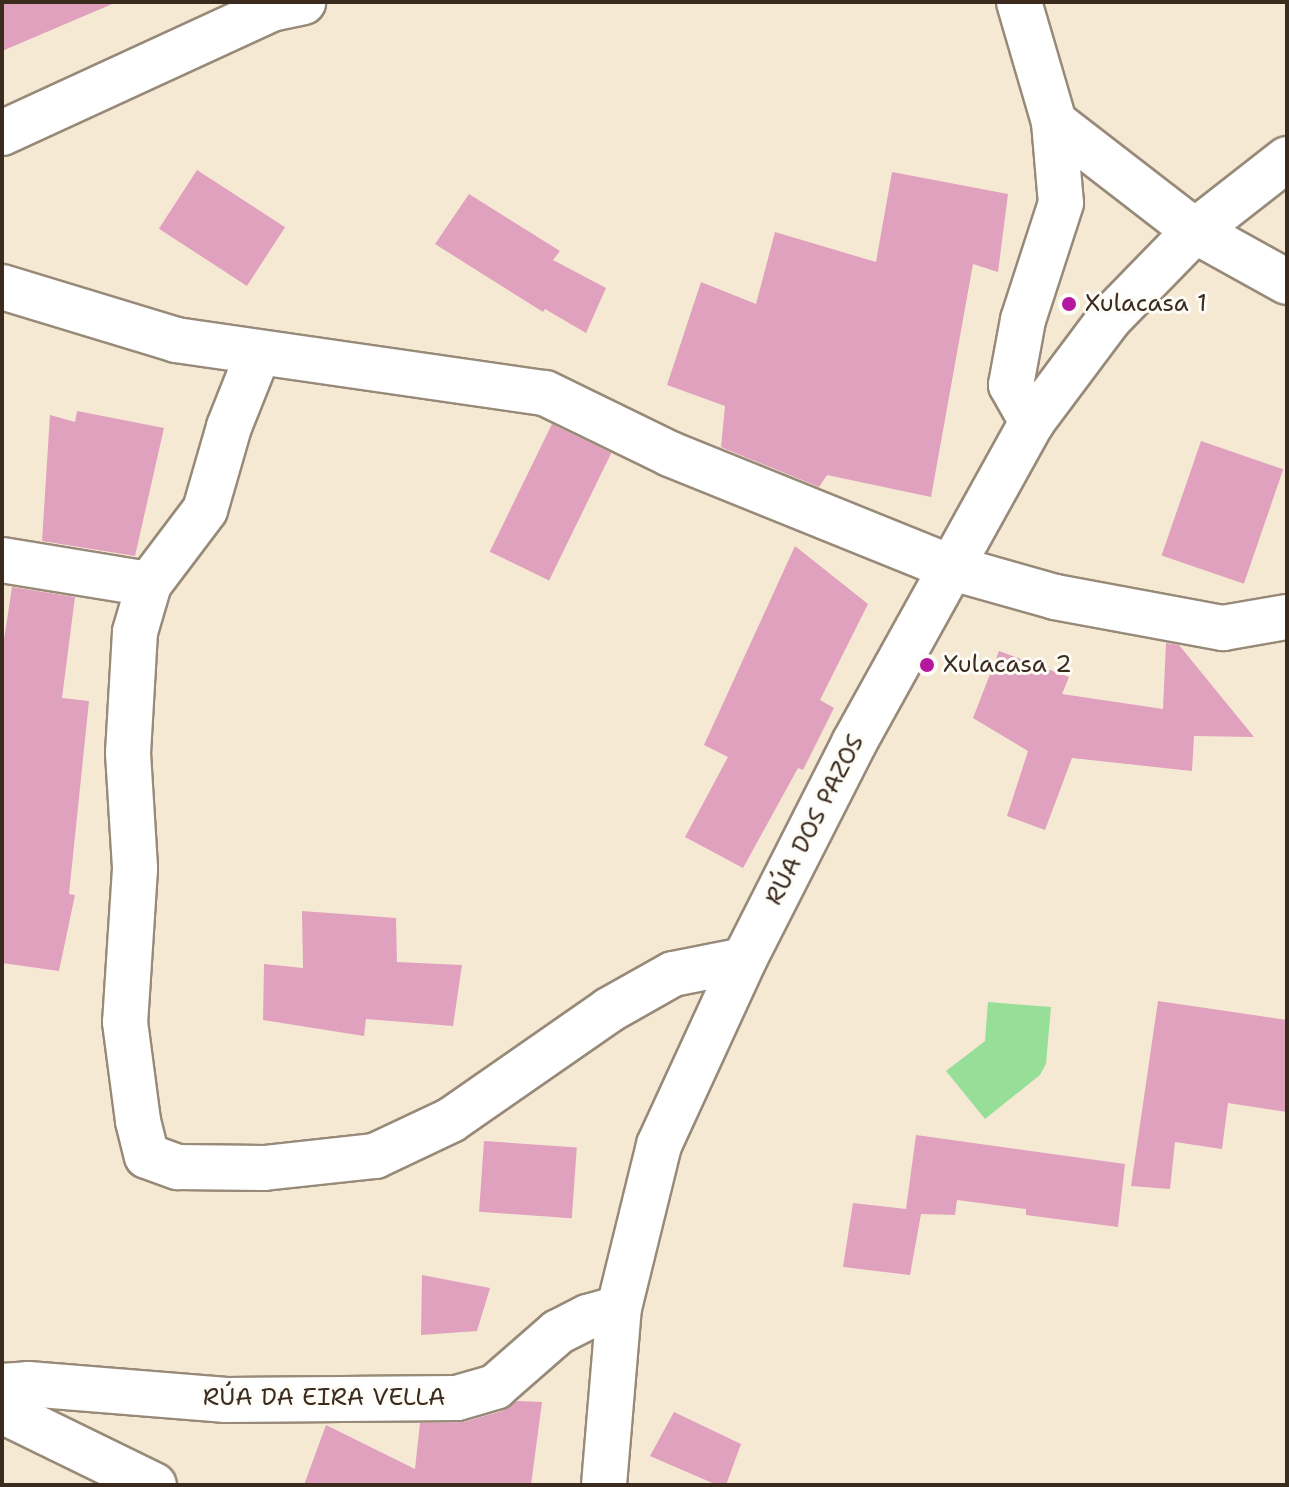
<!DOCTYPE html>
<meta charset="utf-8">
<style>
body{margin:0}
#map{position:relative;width:1289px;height:1487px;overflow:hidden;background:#f6e9d4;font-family:"Shantell Sans",sans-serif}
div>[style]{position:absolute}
.green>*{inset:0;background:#97df99}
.building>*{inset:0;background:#dfa1be;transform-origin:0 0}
.roads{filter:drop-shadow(2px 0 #988a79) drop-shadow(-2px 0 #988a79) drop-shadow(0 2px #988a79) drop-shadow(0 -2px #988a79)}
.minor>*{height:44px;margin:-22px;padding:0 22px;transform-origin:22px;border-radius:22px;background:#fff}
.dots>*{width:22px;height:22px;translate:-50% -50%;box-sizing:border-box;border:4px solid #fdfcf7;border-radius:50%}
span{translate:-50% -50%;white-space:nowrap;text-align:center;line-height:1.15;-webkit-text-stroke:6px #fdfcf7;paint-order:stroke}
.poi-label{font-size:24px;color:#3b2a1e}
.left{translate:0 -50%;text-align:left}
.street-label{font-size:24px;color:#3b2a1e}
.frame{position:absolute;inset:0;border:4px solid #3b2a1e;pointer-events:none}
</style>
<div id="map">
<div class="green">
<div style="clip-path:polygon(988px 1002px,1051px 1007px,1046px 1064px,1040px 1075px,985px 1119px,946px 1071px,985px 1041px)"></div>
</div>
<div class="building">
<div style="clip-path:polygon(2px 2px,117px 2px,2px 51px)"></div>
<div style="left:197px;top:170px;width:105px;height:70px;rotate:33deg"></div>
<div style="clip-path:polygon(892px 172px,1008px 194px,998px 272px,973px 264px,931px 497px,827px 475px,819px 487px,728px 450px,721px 447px,725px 406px,667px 385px,701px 282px,756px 304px,775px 232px,876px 262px)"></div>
<div style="clip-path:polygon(469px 194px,560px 251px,553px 260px,606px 288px,586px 333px,545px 309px,543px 312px,435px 244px)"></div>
<div style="clip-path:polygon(77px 411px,164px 428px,135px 556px,42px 541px,50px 415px,75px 422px)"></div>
<div style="left:552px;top:424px;width:66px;height:142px;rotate:26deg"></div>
<div style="left:1201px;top:441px;width:87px;height:121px;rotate:19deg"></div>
<div style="clip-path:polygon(795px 546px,868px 604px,820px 700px,834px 708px,803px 770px,798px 768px,743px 868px,685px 837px,728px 757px,704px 745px)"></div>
<div style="clip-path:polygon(12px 587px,75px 597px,62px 698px,89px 701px,69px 894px,75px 895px,59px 971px,2px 963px,2px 653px)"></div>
<div style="clip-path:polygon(1166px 643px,1179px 645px,1254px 737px,1194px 736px,1192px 771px,1072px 758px,1045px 830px,1007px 816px,1028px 751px,973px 718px,999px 651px,1069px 677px,1062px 694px,1163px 709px)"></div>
<div style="clip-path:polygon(302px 911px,396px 918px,397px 962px,462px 965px,453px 1026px,366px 1019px,364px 1036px,263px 1020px,264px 964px,303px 968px)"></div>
<div style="clip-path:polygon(1158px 1001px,1287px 1020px,1287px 1112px,1228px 1103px,1222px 1149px,1175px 1142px,1170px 1189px,1131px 1186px)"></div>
<div style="clip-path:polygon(916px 1135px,1125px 1164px,1118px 1227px,1026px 1215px,1026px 1209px,957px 1200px,955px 1215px,921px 1214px,910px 1275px,843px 1267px,853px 1203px,906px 1209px)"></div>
<div style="left:484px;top:1141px;width:93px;height:71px;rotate:4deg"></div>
<div style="clip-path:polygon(422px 1275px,490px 1288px,477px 1331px,421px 1335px)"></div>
<div style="clip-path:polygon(517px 1401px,542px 1402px,531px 1485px,304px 1485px,326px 1425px,415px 1469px,420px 1423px,464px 1422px,502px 1411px)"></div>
<div style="clip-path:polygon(674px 1412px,741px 1444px,726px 1485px,717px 1485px,650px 1456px)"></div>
</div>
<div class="roads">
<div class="minor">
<div style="left:1019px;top:2px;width:125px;rotate:73.7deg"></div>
<div style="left:1054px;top:122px;width:81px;rotate:85.1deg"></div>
<div style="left:1061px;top:203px;width:123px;rotate:108deg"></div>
<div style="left:1023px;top:320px;width:66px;rotate:100.5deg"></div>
<div style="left:1011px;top:385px;width:43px;rotate:60.4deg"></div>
<div style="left:1054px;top:122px;width:178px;rotate:37.7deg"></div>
<div style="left:1195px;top:231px;width:105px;rotate:29deg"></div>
<div style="left:2px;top:133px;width:296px;rotate:-24.7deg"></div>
<div style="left:271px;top:9px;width:33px;rotate:-12deg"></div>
<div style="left:2px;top:287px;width:182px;rotate:16.9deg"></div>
<div style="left:176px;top:340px;width:373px;rotate:8.2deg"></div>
<div style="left:545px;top:393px;width:139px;rotate:26deg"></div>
<div style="left:670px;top:454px;width:301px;rotate:22deg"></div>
<div style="left:949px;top:567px;width:110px;rotate:15.8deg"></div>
<div style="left:1055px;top:597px;width:171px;rotate:10.5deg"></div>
<div style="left:1223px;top:628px;width:65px;rotate:-9.8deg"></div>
<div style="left:258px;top:354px;width:79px;rotate:111.7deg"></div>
<div style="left:229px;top:427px;width:86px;rotate:106.1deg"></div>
<div style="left:205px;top:510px;width:93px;rotate:127.1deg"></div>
<div style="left:149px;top:584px;width:50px;rotate:106.3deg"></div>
<div style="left:135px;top:632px;width:121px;rotate:93.3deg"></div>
<div style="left:128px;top:753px;width:116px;rotate:86.5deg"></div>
<div style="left:135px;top:869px;width:153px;rotate:93.7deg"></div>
<div style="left:125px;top:1022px;width:100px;rotate:82.5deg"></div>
<div style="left:138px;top:1121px;width:36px;rotate:76deg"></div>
<div style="left:147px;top:1156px;width:33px;rotate:20deg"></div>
<div style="left:178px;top:1167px;width:86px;rotate:0.7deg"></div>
<div style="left:264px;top:1168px;width:112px;rotate:-6.2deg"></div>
<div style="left:375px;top:1156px;width:84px;rotate:-25.3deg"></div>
<div style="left:451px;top:1120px;width:193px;rotate:-34.8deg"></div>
<div style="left:609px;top:1010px;width:73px;rotate:-29.4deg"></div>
<div style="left:673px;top:974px;width:72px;rotate:-11.2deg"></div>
<div style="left:2px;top:560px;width:149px;rotate:9.3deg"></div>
<div style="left:2px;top:1386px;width:26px;rotate:-4deg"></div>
<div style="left:28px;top:1384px;width:199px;rotate:4.6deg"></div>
<div style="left:226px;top:1400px;width:231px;rotate:-0.5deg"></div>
<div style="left:457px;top:1398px;width:40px;rotate:-16deg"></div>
<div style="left:495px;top:1387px;width:84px;rotate:-41.1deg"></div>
<div style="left:558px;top:1332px;width:34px;rotate:-27deg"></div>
<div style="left:588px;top:1317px;width:32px;rotate:-16deg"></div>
<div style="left:2px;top:1411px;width:169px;rotate:26deg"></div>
<div style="left:604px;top:1485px;width:178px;rotate:-85.2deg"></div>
<div style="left:619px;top:1308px;width:168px;rotate:-76.2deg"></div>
<div style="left:659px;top:1145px;width:204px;rotate:-65.3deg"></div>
<div style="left:744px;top:960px;width:243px;rotate:-63.1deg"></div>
<div style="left:854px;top:743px;width:367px;rotate:-61deg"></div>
<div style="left:1032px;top:422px;width:129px;rotate:-53.2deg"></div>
<div style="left:1109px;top:319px;width:123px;rotate:-45.7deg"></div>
<div style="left:1195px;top:231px;width:117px;rotate:-38deg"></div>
</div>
</div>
<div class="dots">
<div style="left:1069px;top:304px;background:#b5179e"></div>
<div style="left:927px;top:665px;background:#b5179e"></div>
</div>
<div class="poi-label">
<span class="left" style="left:1085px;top:304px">Xulacasa 1</span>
<span class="left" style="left:943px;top:665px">Xulacasa 2</span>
</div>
<div class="street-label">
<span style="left:815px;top:820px;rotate:-63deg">RÚA DOS PAZOS</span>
<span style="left:324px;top:1398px">RÚA DA EIRA VELLA</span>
</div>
<div class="frame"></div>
</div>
